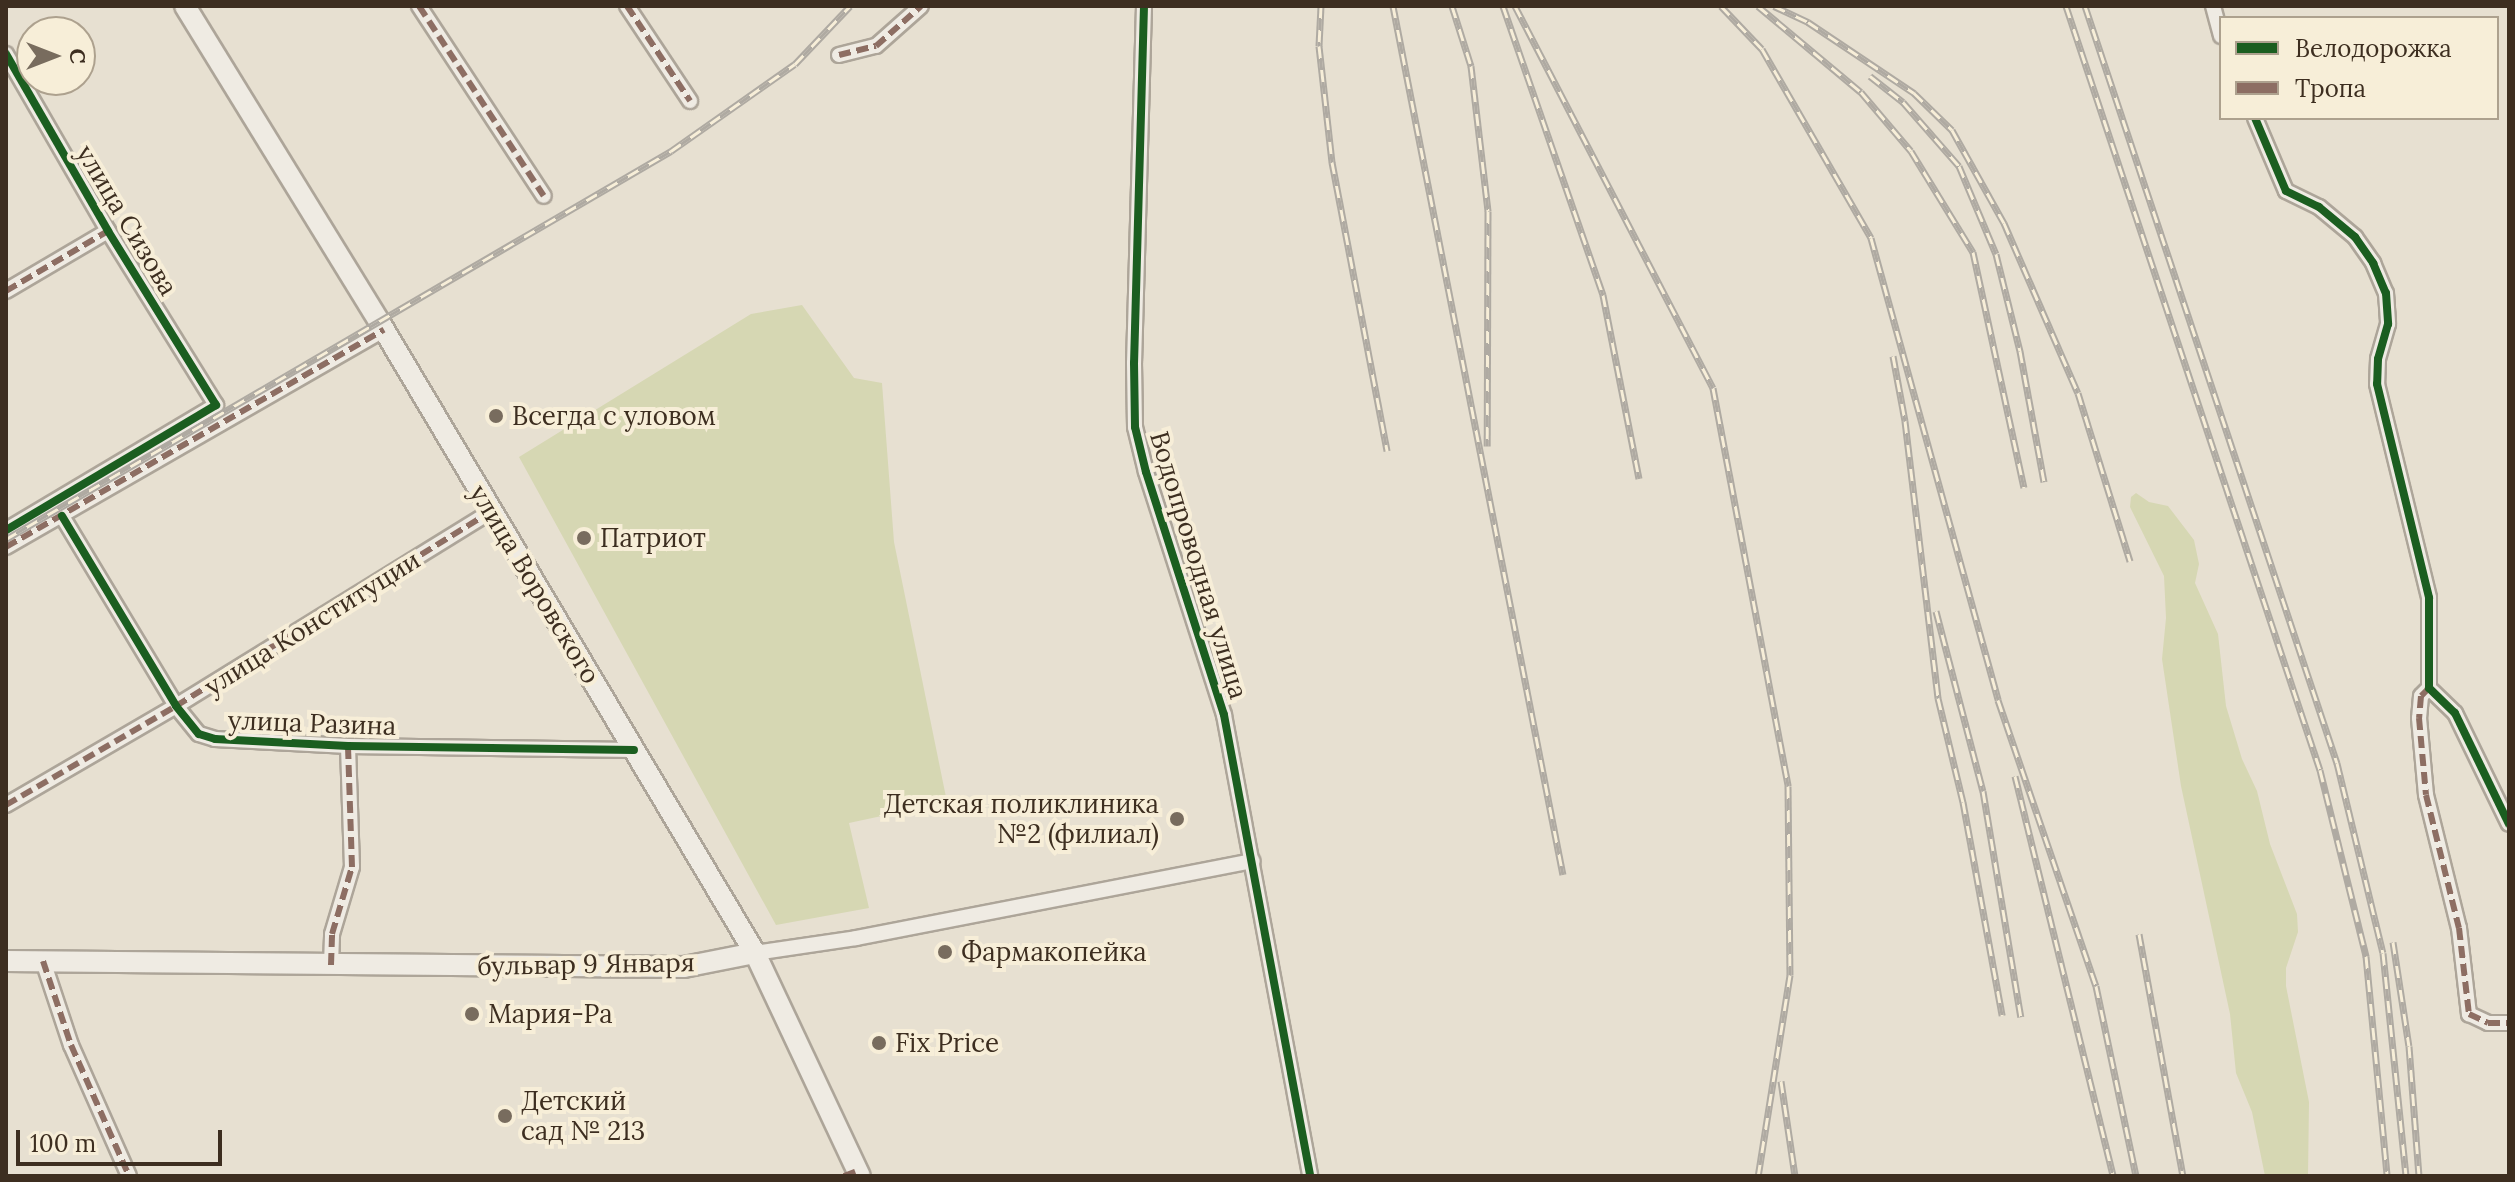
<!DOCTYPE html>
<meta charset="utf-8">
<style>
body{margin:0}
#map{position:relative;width:2515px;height:1182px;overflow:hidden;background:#e7e0d1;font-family:Lora,serif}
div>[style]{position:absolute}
.green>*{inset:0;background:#d6d7b3}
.roads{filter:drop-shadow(2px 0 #ada599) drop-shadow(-2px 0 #ada599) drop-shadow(0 2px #ada599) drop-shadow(0 -2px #ada599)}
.minor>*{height:14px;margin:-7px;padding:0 7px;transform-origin:7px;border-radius:7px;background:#efebe3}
.secondary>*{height:20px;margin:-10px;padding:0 10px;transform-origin:10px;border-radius:10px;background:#efebe3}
.rail>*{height:7px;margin-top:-3.5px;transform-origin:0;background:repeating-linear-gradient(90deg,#f7eed8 0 12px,#afaaa2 0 24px);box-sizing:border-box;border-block:2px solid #afaaa2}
.quiet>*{height:6px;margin-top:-3px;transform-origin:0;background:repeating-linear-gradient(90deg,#8d6e63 0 12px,transparent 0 18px)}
.cycleway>*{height:8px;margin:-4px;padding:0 4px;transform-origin:4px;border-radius:4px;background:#1b5e20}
.dots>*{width:22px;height:22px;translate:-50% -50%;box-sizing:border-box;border:4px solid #f7eed8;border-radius:50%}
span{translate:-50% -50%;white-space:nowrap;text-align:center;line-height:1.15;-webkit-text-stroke:8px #f7eed8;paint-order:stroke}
.street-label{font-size:26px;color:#3d2e20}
.poi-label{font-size:26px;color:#3d2e20}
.left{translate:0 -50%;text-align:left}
.right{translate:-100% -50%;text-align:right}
.frame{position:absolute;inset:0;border:8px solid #3d2e20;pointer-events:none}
.legend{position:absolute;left:2219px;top:16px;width:280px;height:104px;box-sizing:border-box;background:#f7eed8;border:2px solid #ada18e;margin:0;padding:10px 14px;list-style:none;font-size:24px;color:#3d2e20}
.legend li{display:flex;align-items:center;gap:16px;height:40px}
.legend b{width:40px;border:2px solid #ada18e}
.north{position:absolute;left:16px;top:16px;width:80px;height:80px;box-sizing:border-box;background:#f7eed8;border:2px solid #ada18e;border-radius:50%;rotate:90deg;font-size:22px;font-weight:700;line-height:32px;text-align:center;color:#3d2e20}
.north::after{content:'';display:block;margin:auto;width:28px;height:36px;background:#786c5e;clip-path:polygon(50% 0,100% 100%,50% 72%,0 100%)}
.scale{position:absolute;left:16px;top:1130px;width:206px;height:36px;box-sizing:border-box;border:4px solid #3d2e20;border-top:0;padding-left:10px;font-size:24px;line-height:28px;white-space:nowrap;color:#3d2e20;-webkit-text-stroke:6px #f7eed8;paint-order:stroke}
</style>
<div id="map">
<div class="green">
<div style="clip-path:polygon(802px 305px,854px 378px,882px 383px,894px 542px,947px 802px,849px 823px,869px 908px,776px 925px,519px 457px,751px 314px)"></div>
<div style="clip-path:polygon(2136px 493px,2149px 502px,2168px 506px,2194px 540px,2199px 564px,2195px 583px,2218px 634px,2226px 706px,2242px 759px,2257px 791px,2270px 844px,2297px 914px,2298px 932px,2286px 968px,2286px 986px,2309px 1102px,2308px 1176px,2265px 1176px,2252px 1112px,2236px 1073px,2230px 1014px,2181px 786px,2162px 659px,2166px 618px,2164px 576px,2130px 507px,2131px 497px)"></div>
</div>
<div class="roads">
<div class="minor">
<div style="left:419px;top:6px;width:227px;rotate:56.7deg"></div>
<div style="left:627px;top:6px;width:114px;rotate:56.4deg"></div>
<div style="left:1144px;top:6px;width:357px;rotate:91.6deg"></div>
<div style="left:1134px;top:363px;width:64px;rotate:89.1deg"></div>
<div style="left:1135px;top:427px;width:46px;rotate:76.3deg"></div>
<div style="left:1146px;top:472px;width:255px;rotate:72.2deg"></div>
<div style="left:1224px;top:715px;width:469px;rotate:79.4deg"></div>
<div style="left:2213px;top:6px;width:31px;rotate:75deg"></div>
<div style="left:6px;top:54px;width:204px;rotate:60deg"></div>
<div style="left:108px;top:231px;width:205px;rotate:58.2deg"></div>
<div style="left:216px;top:405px;width:244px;rotate:149.2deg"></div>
<div style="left:839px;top:55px;width:38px;rotate:-14deg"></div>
<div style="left:876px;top:46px;width:60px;rotate:-41.6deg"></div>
<div style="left:2255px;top:118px;width:79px;rotate:67deg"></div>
<div style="left:2286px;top:191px;width:37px;rotate:26deg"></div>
<div style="left:2319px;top:207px;width:47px;rotate:39.8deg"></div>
<div style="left:2355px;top:237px;width:32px;rotate:55deg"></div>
<div style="left:2373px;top:263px;width:33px;rotate:67deg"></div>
<div style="left:2386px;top:293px;width:31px;rotate:86deg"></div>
<div style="left:2388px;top:324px;width:36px;rotate:106deg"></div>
<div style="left:2378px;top:359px;width:25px;rotate:92deg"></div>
<div style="left:2377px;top:384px;width:220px;rotate:76.3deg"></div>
<div style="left:2429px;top:598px;width:90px;rotate:90deg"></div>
<div style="left:2429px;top:688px;width:36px;rotate:44deg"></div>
<div style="left:2455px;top:713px;width:123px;rotate:64.1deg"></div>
<div style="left:6px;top:291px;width:118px;rotate:-30.5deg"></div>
<div style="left:62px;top:516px;width:222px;rotate:59deg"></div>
<div style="left:176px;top:706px;width:36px;rotate:51deg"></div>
<div style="left:199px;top:734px;width:17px;rotate:17deg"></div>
<div style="left:215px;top:739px;width:133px;rotate:3deg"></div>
<div style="left:348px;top:746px;width:286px;rotate:0.8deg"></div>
<div style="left:6px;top:547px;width:436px;rotate:-29.9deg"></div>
<div style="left:2429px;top:688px;width:11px;rotate:135deg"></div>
<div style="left:2421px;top:696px;width:22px;rotate:95deg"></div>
<div style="left:2419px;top:718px;width:77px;rotate:84.8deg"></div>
<div style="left:2426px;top:795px;width:137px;rotate:76.1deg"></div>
<div style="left:2459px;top:928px;width:87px;rotate:83.4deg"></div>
<div style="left:2469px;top:1014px;width:21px;rotate:25deg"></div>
<div style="left:2488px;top:1023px;width:21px"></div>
<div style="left:6px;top:805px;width:197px;rotate:-30.2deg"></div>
<div style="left:176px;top:706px;width:371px;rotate:-31.7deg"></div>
<div style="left:755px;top:953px;width:102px;rotate:-8.4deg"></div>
<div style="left:856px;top:938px;width:404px;rotate:-11deg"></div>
<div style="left:43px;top:961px;width:89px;rotate:71.6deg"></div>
<div style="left:71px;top:1045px;width:143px;rotate:66.1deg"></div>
<div style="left:331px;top:965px;width:31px;rotate:-88deg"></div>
<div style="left:332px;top:934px;width:70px;rotate:-73.4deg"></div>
<div style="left:352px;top:867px;width:121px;rotate:-91.9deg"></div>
</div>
<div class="secondary">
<div style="left:185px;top:6px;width:372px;rotate:58.4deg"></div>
<div style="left:380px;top:323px;width:733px;rotate:59.24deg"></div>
<div style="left:755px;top:953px;width:246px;rotate:64.8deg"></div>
<div style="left:6px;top:961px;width:678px;rotate:0.51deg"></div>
<div style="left:684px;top:967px;width:72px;rotate:-11.2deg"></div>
</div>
</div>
<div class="rail">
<div style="left:1321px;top:6px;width:40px;rotate:92.9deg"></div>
<div style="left:1319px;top:46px;width:117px;rotate:83.6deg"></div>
<div style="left:1332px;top:162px;width:294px;rotate:79.2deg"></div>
<div style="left:1393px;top:6px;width:885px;rotate:78.93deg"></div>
<div style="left:1452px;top:6px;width:63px;rotate:72.4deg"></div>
<div style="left:1471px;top:66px;width:146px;rotate:83.3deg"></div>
<div style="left:1488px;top:211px;width:235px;rotate:90.2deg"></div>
<div style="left:1503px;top:6px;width:306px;rotate:70.9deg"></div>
<div style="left:1603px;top:295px;width:187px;rotate:78.9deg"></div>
<div style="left:1515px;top:6px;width:430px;rotate:62.6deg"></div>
<div style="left:1713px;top:388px;width:405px;rotate:79.3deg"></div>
<div style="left:1788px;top:786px;width:189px;rotate:89.4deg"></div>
<div style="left:1790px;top:975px;width:204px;rotate:99deg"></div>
<div style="left:1721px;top:6px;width:59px;rotate:46.4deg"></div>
<div style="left:1762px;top:49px;width:218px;rotate:60deg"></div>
<div style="left:1871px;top:238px;width:479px;rotate:74.6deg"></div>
<div style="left:1998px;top:700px;width:302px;rotate:71.1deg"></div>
<div style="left:2096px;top:986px;width:194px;rotate:78.1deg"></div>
<div style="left:1758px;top:6px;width:134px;rotate:39.9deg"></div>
<div style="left:1861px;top:92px;width:77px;rotate:49.7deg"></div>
<div style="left:1911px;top:151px;width:119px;rotate:58.5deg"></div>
<div style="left:1973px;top:252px;width:241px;rotate:77.8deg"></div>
<div style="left:1774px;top:6px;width:38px;rotate:25deg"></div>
<div style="left:1808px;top:22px;width:128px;rotate:33.8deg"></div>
<div style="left:1914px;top:93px;width:53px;rotate:44.2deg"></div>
<div style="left:1952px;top:130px;width:107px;rotate:60.8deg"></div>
<div style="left:2004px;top:223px;width:185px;rotate:66.5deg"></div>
<div style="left:2078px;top:393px;width:176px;rotate:72.8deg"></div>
<div style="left:2066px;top:6px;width:805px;rotate:71.61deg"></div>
<div style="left:2320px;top:770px;width:192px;rotate:76.1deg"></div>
<div style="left:2366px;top:956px;width:221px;rotate:84.5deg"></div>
<div style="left:2085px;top:6px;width:798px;rotate:71.59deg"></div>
<div style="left:2337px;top:763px;width:195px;rotate:76.4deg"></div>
<div style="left:2383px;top:953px;width:224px;rotate:84.1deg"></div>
<div style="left:1870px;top:76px;width:42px;rotate:38.2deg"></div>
<div style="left:1903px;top:102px;width:85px;rotate:48.8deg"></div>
<div style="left:1959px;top:166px;width:95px;rotate:67.2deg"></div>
<div style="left:1996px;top:254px;width:100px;rotate:76.1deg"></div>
<div style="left:2020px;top:351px;width:133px;rotate:79.6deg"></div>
<div style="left:1893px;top:356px;width:66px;rotate:79.5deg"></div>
<div style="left:1905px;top:421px;width:279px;rotate:83.2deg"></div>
<div style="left:1938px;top:698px;width:107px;rotate:76.5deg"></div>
<div style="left:1963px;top:802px;width:217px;rotate:79.6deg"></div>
<div style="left:6px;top:539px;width:770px;rotate:-30.26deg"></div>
<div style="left:671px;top:151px;width:151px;rotate:-35.1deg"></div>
<div style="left:795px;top:64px;width:80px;rotate:-46.5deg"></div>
<div style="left:1936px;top:611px;width:186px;rotate:75.4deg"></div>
<div style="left:1983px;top:791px;width:229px;rotate:80.5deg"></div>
<div style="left:2015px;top:776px;width:412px;rotate:76.2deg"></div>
<div style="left:2139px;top:934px;width:246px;rotate:79.7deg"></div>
<div style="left:2393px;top:942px;width:105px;rotate:81.3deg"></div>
<div style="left:2409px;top:1046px;width:130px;rotate:85.6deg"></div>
<div style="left:1781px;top:1081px;width:96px;rotate:81.6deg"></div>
</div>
<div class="quiet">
<div style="left:419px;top:6px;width:227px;rotate:56.7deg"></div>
<div style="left:627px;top:6px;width:114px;rotate:56.4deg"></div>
<div style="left:839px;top:55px;width:38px;rotate:-14deg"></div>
<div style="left:876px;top:46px;width:60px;rotate:-41.6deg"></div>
<div style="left:6px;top:291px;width:118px;rotate:-30.5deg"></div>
<div style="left:6px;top:547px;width:436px;rotate:-29.9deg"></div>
<div style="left:2429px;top:688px;width:11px;rotate:135deg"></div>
<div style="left:2421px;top:696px;width:22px;rotate:95deg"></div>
<div style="left:2419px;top:718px;width:77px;rotate:84.8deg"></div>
<div style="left:2426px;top:795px;width:137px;rotate:76.1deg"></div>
<div style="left:2459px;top:928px;width:87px;rotate:83.4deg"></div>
<div style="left:2469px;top:1014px;width:21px;rotate:25deg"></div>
<div style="left:2488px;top:1023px;width:21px"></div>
<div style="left:6px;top:805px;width:197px;rotate:-30.2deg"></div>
<div style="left:176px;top:706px;width:371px;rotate:-31.7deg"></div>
<div style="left:43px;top:961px;width:89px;rotate:71.6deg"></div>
<div style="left:71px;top:1045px;width:143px;rotate:66.1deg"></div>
<div style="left:331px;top:965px;width:31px;rotate:-88deg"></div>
<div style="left:332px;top:934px;width:70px;rotate:-73.4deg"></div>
<div style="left:352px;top:867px;width:121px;rotate:-91.9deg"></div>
<div style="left:844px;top:1176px;width:14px;rotate:-21deg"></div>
</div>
<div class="cycleway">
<div style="left:1144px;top:6px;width:357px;rotate:91.6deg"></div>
<div style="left:1134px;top:363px;width:64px;rotate:89.1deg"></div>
<div style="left:1135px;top:427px;width:46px;rotate:76.3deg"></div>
<div style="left:1146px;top:472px;width:255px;rotate:72.2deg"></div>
<div style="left:1224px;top:715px;width:469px;rotate:79.4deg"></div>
<div style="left:6px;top:54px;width:204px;rotate:60deg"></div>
<div style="left:108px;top:231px;width:205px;rotate:58.2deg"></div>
<div style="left:216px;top:405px;width:244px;rotate:149.2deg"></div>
<div style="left:2255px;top:118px;width:79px;rotate:67deg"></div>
<div style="left:2286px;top:191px;width:37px;rotate:26deg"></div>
<div style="left:2319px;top:207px;width:47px;rotate:39.8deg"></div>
<div style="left:2355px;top:237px;width:32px;rotate:55deg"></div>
<div style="left:2373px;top:263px;width:33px;rotate:67deg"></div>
<div style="left:2386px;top:293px;width:31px;rotate:86deg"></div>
<div style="left:2388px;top:324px;width:36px;rotate:106deg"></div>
<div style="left:2378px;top:359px;width:25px;rotate:92deg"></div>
<div style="left:2377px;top:384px;width:220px;rotate:76.3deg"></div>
<div style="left:2429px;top:598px;width:90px;rotate:90deg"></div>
<div style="left:2429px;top:688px;width:36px;rotate:44deg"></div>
<div style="left:2455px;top:713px;width:123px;rotate:64.1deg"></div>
<div style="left:62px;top:516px;width:222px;rotate:59deg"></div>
<div style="left:176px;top:706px;width:36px;rotate:51deg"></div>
<div style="left:199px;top:734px;width:17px;rotate:17deg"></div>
<div style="left:215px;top:739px;width:133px;rotate:3deg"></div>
<div style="left:348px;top:746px;width:286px;rotate:0.8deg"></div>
</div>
<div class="dots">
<div style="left:496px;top:416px;background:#786c5e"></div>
<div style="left:584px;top:538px;background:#786c5e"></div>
<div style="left:1177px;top:819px;background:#786c5e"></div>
<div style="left:945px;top:952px;background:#786c5e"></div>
<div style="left:472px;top:1014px;background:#786c5e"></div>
<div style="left:879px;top:1043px;background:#786c5e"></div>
<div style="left:505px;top:1116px;background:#786c5e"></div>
</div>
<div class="street-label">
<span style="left:127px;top:220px;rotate:59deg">улица Сизова</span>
<span style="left:1199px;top:565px;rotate:73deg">Водопроводная улица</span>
<span style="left:535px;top:584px;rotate:59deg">улица Воровского</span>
<span style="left:312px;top:623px;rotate:-32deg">улица Конституции</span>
<span style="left:312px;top:723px;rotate:2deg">улица Разина</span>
<span style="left:586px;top:964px;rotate:-1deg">бульвар 9 Января</span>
</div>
<div class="poi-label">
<span class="left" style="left:512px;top:416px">Всегда с уловом</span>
<span class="left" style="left:600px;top:538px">Патриот</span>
<span class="right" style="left:1159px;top:819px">Детская поликлиника<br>№2 (филиал)</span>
<span class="left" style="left:961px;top:952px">Фармакопейка</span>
<span class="left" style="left:488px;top:1014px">Мария-Ра</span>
<span class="left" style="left:895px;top:1043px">Fix Price</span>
<span class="left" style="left:521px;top:1116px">Детский<br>сад № 213</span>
</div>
<div class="frame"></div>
<ul class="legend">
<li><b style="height:10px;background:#1b5e20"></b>Велодорожка</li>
<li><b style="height:10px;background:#8d6e63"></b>Тропа</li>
</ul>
<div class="north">С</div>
<div class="scale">100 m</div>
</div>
